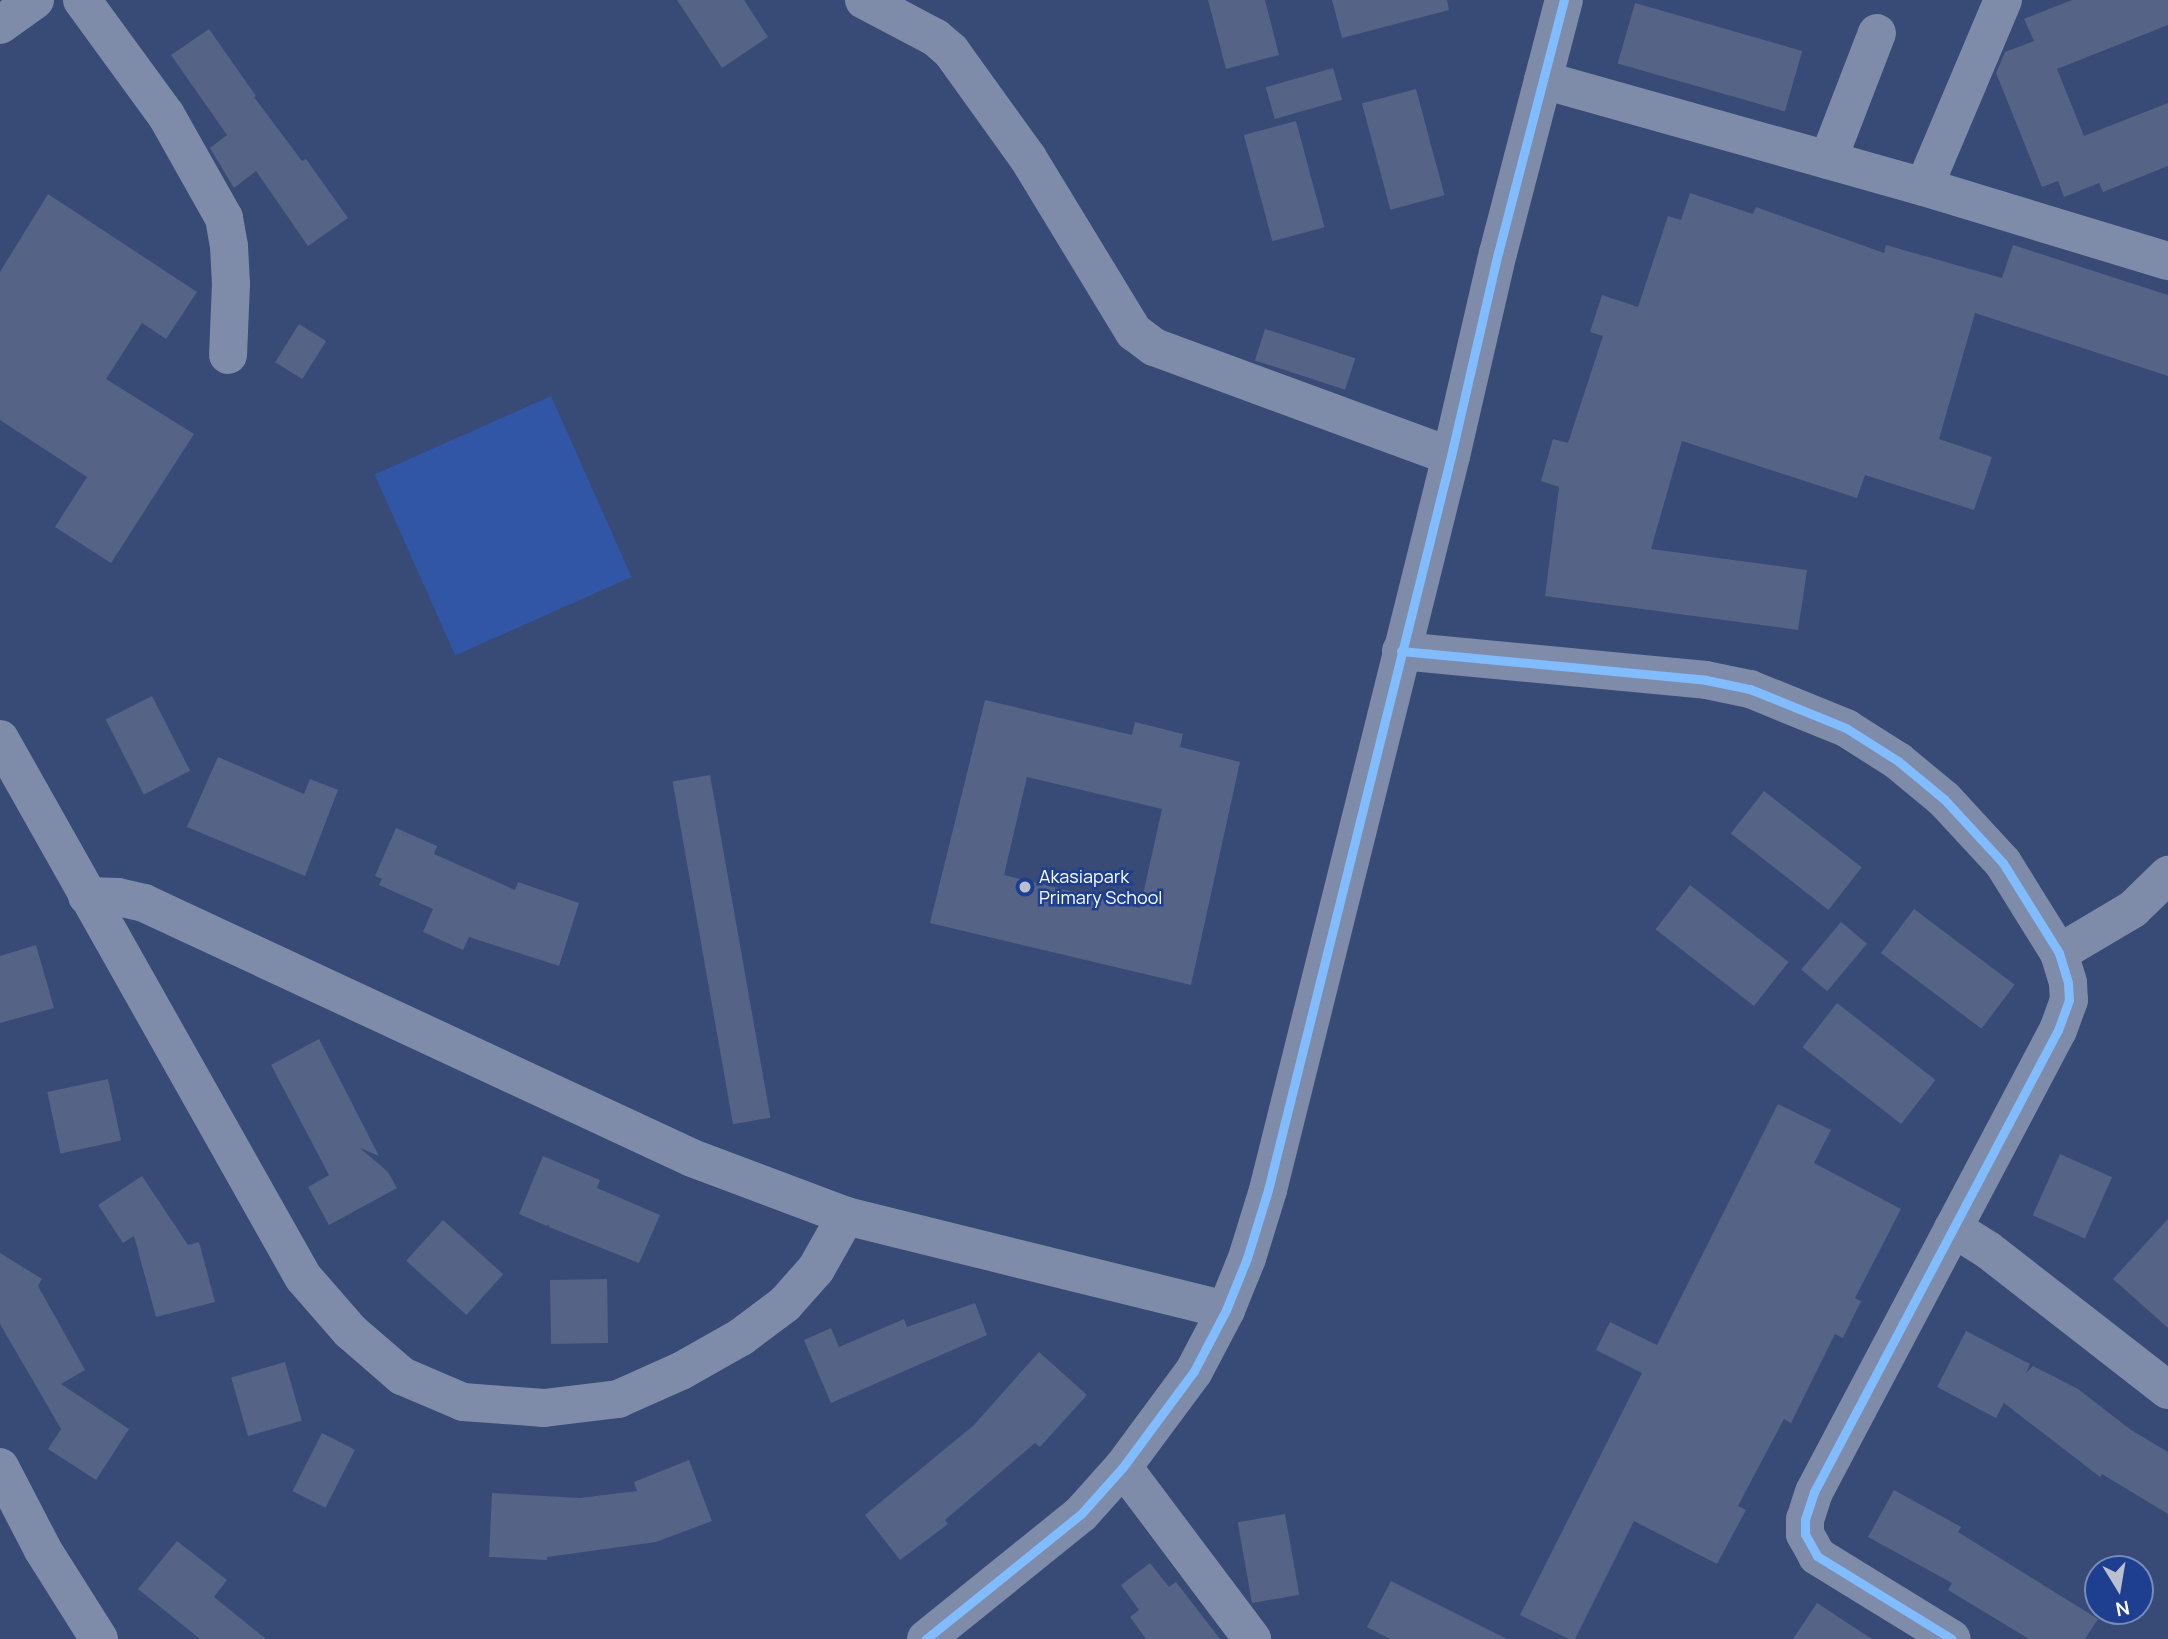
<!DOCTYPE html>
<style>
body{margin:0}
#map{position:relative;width:2168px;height:1639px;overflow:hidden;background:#384a76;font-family:Manrope,sans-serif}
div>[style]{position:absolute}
.green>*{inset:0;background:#3256a6;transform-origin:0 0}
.building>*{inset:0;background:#556386;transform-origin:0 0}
.minor>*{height:38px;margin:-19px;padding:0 19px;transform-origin:19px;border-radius:19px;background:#7f8ca9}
.cycleway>*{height:9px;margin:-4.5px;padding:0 4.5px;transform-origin:4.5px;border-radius:4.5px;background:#80bcff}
.dots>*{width:19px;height:19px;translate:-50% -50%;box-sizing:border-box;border:4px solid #1e3f90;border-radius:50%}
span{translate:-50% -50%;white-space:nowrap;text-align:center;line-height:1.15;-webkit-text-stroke:5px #1e3f90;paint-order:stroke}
.poi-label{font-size:18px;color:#fff}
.left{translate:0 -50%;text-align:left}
.north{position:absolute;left:2084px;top:1555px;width:70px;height:70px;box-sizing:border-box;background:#1e3f90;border:2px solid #788cbc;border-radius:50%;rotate:169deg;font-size:19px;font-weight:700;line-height:28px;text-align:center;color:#fff}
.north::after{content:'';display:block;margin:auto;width:24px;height:32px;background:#b9c0cf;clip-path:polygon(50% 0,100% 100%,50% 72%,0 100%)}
</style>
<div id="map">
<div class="green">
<div style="left:551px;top:396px;width:198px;height:193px;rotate:66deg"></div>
</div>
<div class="building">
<div style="clip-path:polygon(677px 0,744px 0,768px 37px,722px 68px)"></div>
<div style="clip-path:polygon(1208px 0,1265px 0,1279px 55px,1226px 69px)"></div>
<div style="clip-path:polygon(1332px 0,1447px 0,1449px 10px,1342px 38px)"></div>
<div style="clip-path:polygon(2072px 0,2168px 0,2168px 25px,2057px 69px,2084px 136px,2168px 103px,2168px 166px,2103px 192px,2099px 183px,2064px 197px,2058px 181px,2042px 187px,1996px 73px,2005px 52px,2034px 41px,2024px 19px)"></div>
<div style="left:1635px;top:3px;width:174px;height:63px;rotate:16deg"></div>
<div style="clip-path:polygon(209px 29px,256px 96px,254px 97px,302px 161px,306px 159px,348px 218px,308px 246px,256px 171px,234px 188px,210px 148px,227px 135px,171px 55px)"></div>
<div style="left:1333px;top:68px;width:33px;height:70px;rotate:74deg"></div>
<div style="left:1416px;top:89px;width:110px;height:56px;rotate:75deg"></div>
<div style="left:1296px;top:121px;width:110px;height:54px;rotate:75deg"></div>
<div style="clip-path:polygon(1690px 193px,1753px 214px,1756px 207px,1884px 253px,1886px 245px,2002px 278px,2013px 245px,2168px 295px,2168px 376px,1975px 313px,1939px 439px,1992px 457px,1974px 510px,1865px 475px,1857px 498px,1682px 441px,1651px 549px,1807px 570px,1798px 630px,1545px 596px,1559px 487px,1541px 481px,1553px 439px,1568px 443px,1603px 336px,1590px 332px,1602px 295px,1638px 307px,1668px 216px,1681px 220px)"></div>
<div style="clip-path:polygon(48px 194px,197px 292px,166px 339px,142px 323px,106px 379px,194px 434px,111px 563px,55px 527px,87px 477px,0 420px,0 272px)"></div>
<div style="left:299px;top:324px;width:32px;height:45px;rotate:32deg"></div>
<div style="left:1265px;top:329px;width:95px;height:33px;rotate:18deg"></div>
<div style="left:152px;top:696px;width:84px;height:52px;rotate:63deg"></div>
<div style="clip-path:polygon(evenodd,985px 700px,1132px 735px,1135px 722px,1183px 734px,1180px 747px,1240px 762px,1191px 985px,930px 923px,985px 700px,1027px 777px,1162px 809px,1140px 908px,1004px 875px,1027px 777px)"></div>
<div style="clip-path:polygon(218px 757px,304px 794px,310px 779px,338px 790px,305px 876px,187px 827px)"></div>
<div style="left:710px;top:775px;width:348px;height:38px;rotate:80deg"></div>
<div style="left:1764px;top:791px;width:124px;height:54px;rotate:38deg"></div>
<div style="clip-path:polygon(396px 828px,437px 846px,434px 854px,515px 890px,518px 882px,579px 903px,559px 966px,469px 937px,463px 950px,423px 932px,433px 909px,379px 885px,382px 879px,375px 876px)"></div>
<div style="left:1690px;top:885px;width:125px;height:56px;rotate:38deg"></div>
<div style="left:1914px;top:909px;width:126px;height:55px;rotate:37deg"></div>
<div style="left:1841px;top:922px;width:34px;height:62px;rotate:40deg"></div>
<div style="clip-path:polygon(36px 945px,54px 1008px,0 1023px,0 956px)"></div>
<div style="left:1837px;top:1003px;width:125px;height:56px;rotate:38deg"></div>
<div style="clip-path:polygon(319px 1039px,379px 1156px,360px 1148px,388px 1172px,397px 1188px,329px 1225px,308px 1187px,329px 1175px,271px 1065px)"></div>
<div style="left:108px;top:1079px;width:63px;height:62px;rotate:78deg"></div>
<div style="clip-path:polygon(1778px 1104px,1831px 1130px,1814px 1163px,1901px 1209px,1855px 1298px,1861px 1301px,1843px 1338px,1835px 1334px,1791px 1423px,1784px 1419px,1738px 1506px,1746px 1510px,1717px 1564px,1634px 1521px,1575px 1639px,1569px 1639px,1520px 1615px,1642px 1373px,1596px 1350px,1610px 1322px,1657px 1345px)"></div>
<div style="left:2060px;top:1154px;width:57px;height:67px;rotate:24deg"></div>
<div style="clip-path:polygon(543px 1156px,600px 1180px,597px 1188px,660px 1215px,639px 1263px,549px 1227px,549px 1224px,547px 1226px,519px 1214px)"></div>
<div style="clip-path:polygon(142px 1176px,188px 1245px,199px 1242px,215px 1302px,156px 1317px,134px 1236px,123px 1243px,98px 1205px)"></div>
<div style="clip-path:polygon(2168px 1219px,2168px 1328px,2113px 1279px)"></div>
<div style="left:443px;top:1220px;width:81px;height:55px;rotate:42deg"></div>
<div style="clip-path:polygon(0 1253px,42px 1279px,38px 1286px,85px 1370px,61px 1384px,129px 1429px,96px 1480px,48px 1449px,61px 1429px,0 1324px)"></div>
<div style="left:607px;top:1279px;width:64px;height:57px;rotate:89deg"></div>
<div style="clip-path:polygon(975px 1303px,987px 1335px,831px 1403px,804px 1340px,831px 1328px,839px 1347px,904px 1319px,907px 1327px)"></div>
<div style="clip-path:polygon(1966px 1331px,2030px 1364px,2026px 1373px,2033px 1366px,2078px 1389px,2131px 1430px,2168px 1452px,2168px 1514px,2102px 1474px,2100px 1477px,2004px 1403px,1996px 1418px,1937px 1387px)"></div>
<div style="clip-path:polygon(1039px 1352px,1087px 1395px,1040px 1447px,1035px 1443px,945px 1520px,948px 1524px,900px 1560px,865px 1515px,974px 1425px)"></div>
<div style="left:285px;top:1362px;width:61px;height:56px;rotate:74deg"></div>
<div style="left:322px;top:1433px;width:37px;height:65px;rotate:27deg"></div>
<div style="clip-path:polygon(689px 1460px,712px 1521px,656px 1542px,547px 1557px,547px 1560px,489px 1557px,492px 1493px,580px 1498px,637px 1491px,634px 1482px)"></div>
<div style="clip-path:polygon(1894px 1490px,1961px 1527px,1958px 1532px,2098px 1619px,2085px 1639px,2029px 1639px,1948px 1590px,1952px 1583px,1868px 1537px)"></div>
<div style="left:1285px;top:1514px;width:82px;height:48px;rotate:80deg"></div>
<div style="clip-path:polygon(177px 1541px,227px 1580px,214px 1597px,266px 1639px,200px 1639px,138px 1589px)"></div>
<div style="clip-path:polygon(1150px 1563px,1169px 1587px,1176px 1582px,1220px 1639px,1146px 1639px,1130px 1617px,1139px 1610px,1121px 1585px)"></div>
<div style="clip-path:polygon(1391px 1581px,1507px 1639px,1390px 1639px,1367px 1627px)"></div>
<div style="clip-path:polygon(1817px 1603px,1872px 1639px,1793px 1639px)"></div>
</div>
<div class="minor">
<div style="left:82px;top:0;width:142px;rotate:53.9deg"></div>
<div style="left:166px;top:115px;width:118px;rotate:60.6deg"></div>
<div style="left:224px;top:218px;width:28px;rotate:80deg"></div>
<div style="left:229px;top:246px;width:38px;rotate:87deg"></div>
<div style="left:231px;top:284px;width:71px;rotate:92.4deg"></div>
<div style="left:864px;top:0;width:81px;rotate:27.8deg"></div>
<div style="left:936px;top:38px;width:20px;rotate:41deg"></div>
<div style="left:951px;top:51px;width:132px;rotate:54.3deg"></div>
<div style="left:1028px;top:158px;width:204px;rotate:58.7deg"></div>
<div style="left:1134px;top:332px;width:25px;rotate:37deg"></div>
<div style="left:1154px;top:347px;width:316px;rotate:20.2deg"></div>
<div style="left:0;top:25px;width:43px;rotate:-35.5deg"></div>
<div style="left:1543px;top:80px;width:396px;rotate:15.7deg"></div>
<div style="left:1924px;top:187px;width:255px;rotate:16.9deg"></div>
<div style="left:1828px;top:160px;width:136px;rotate:-68.9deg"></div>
<div style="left:1924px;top:187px;width:203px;rotate:-67.1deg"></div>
<div style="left:1401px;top:651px;width:306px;rotate:5.4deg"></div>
<div style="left:1706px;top:680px;width:45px;rotate:11.6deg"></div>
<div style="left:1750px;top:689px;width:104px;rotate:22.1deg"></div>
<div style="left:1846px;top:728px;width:62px;rotate:32.4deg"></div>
<div style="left:1898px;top:761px;width:60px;rotate:39.6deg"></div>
<div style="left:1944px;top:799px;width:87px;rotate:47.3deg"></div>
<div style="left:2003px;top:863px;width:106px;rotate:58.1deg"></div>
<div style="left:2059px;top:953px;width:31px;rotate:73deg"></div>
<div style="left:2068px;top:983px;width:17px;rotate:87deg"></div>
<div style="left:2069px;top:1000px;width:32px;rotate:110deg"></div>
<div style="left:2058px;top:1030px;width:522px;rotate:117.84deg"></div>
<div style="left:1814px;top:1492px;width:28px;rotate:108deg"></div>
<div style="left:1805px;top:1519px;width:15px;rotate:90deg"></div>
<div style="left:1805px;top:1534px;width:25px;rotate:61deg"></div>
<div style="left:1817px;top:1556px;width:158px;rotate:31.6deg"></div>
<div style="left:0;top:739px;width:617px;rotate:60.61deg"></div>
<div style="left:303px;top:1277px;width:72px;rotate:49deg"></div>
<div style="left:350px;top:1331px;width:69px;rotate:40.9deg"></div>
<div style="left:402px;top:1376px;width:66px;rotate:23.1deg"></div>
<div style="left:463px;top:1402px;width:81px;rotate:4.2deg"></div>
<div style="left:544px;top:1408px;width:75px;rotate:-6.9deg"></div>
<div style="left:618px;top:1399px;width:69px;rotate:-24deg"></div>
<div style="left:681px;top:1371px;width:69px;rotate:-29.5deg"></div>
<div style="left:741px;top:1337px;width:55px;rotate:-36.9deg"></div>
<div style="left:785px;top:1304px;width:47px;rotate:-48.5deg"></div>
<div style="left:816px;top:1269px;width:61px;rotate:-60.5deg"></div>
<div style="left:87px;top:896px;width:31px;rotate:2deg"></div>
<div style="left:118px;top:897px;width:27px;rotate:13deg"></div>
<div style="left:144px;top:903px;width:604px;rotate:24.95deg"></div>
<div style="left:692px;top:1158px;width:165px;rotate:20.6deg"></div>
<div style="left:846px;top:1216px;width:391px;rotate:13.9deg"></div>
<div style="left:2059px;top:953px;width:86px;rotate:-30.7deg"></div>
<div style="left:2133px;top:909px;width:49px;rotate:-44.2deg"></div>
<div style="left:1953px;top:1228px;width:41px;rotate:32.2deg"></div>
<div style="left:1988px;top:1250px;width:228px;rotate:37.9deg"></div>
<div style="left:0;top:1467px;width:93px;rotate:62.6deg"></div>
<div style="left:43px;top:1550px;width:105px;rotate:57.8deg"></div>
<div style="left:1123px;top:1467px;width:215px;rotate:53.1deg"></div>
<div style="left:926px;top:1639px;width:199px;rotate:-38.9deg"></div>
<div style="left:1081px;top:1514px;width:63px;rotate:-48.2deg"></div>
<div style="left:1123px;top:1467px;width:119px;rotate:-53.5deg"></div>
<div style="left:1194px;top:1371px;width:69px;rotate:-62.3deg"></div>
<div style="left:1226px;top:1310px;width:56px;rotate:-68deg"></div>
<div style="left:1247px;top:1258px;width:71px;rotate:-72.8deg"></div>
<div style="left:1268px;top:1190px;width:756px;rotate:-76deg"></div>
<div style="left:1451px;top:456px;width:208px;rotate:-77deg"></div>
<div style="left:1498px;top:253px;width:261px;rotate:-75.4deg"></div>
</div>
<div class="cycleway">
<div style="left:1401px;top:651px;width:306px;rotate:5.4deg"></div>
<div style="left:1706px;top:680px;width:45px;rotate:11.6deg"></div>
<div style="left:1750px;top:689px;width:104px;rotate:22.1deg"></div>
<div style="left:1846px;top:728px;width:62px;rotate:32.4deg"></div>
<div style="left:1898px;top:761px;width:60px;rotate:39.6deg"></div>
<div style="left:1944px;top:799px;width:87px;rotate:47.3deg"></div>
<div style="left:2003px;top:863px;width:106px;rotate:58.1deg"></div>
<div style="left:2059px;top:953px;width:31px;rotate:73deg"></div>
<div style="left:2068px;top:983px;width:17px;rotate:87deg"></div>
<div style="left:2069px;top:1000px;width:32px;rotate:110deg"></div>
<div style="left:2058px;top:1030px;width:522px;rotate:117.84deg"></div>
<div style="left:1814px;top:1492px;width:28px;rotate:108deg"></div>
<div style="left:1805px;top:1519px;width:15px;rotate:90deg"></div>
<div style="left:1805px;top:1534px;width:25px;rotate:61deg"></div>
<div style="left:1817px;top:1556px;width:158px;rotate:31.6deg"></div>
<div style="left:926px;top:1639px;width:199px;rotate:-38.9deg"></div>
<div style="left:1081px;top:1514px;width:63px;rotate:-48.2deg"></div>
<div style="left:1123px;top:1467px;width:119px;rotate:-53.5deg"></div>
<div style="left:1194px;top:1371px;width:69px;rotate:-62.3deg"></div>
<div style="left:1226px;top:1310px;width:56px;rotate:-68deg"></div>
<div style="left:1247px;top:1258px;width:71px;rotate:-72.8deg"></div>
<div style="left:1268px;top:1190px;width:756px;rotate:-76deg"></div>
<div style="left:1451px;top:456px;width:208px;rotate:-77deg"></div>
<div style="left:1498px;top:253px;width:261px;rotate:-75.4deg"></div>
</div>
<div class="dots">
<div style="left:1025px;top:887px;background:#b9c0cf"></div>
</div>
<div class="poi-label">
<span class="left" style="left:1039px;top:887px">Akasiapark<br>Primary School</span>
</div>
<div class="north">N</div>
</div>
